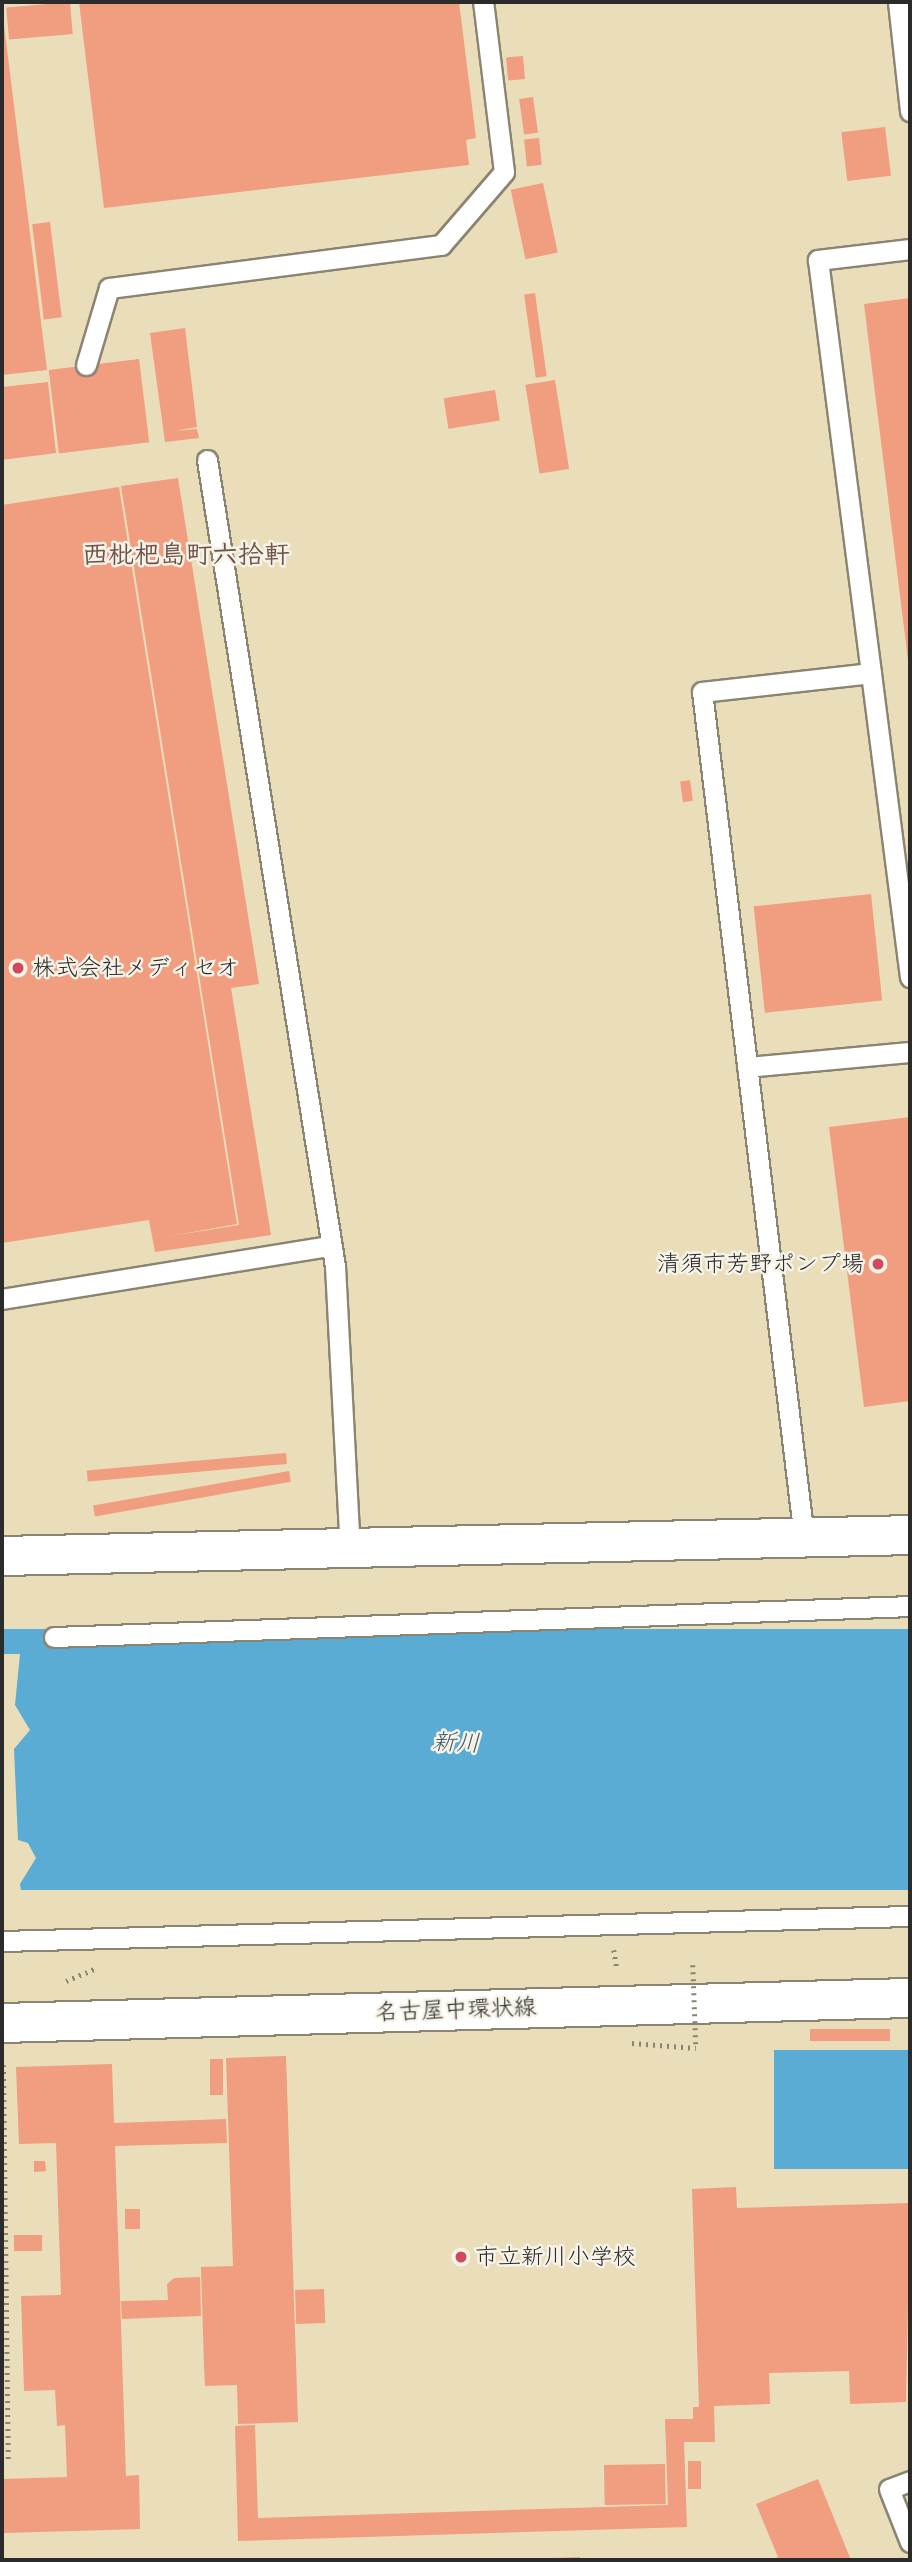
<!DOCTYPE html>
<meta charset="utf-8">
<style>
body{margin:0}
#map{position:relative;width:912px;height:2562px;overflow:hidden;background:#e9deb9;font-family:"Comic Neue","Klee One",sans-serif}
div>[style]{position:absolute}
.water>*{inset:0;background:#5aacd5;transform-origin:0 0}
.pier>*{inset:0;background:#e9deb9}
.building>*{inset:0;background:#f19d7f;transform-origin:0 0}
.path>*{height:4.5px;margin-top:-2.25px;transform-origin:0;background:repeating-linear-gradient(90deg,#8a8472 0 2px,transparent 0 7px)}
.roads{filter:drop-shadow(2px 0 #8a8472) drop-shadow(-2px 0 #8a8472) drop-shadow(0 2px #8a8472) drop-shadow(0 -2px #8a8472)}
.service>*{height:19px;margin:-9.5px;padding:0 9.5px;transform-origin:9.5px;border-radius:9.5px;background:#fff}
.minor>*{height:38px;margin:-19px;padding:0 19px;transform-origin:19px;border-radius:19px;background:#fff}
.primary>*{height:38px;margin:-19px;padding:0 19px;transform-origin:19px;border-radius:19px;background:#fff}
.path-bridge>*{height:4.5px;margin-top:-2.25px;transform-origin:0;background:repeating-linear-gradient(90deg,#8a8472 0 2px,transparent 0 7px)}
.dots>*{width:19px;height:19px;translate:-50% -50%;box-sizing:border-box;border:4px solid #f7f3e8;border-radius:50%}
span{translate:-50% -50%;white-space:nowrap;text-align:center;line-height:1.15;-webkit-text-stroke:5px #f7f3e8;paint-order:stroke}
.poi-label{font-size:23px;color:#2b2b2b}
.left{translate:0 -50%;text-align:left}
.right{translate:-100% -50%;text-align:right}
.street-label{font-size:23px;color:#2b2b2b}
.water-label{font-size:24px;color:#3b5866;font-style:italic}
.quarter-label{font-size:26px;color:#705348;font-weight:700}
.frame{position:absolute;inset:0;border:4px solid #2b2b2b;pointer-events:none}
</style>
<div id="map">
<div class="water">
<div style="left:910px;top:1629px;width:261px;height:908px;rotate:90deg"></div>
<div style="left:910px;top:2050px;width:119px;height:136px;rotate:90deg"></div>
</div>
<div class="pier">
<div style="clip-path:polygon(2px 1654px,20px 1654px,15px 1705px,30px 1730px,14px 1749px,18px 1840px,28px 1843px,36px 1858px,20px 1884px,26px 1922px,2px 1923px)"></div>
</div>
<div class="building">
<div style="left:70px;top:2px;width:32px;height:64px;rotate:85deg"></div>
<div style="clip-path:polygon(79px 2px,459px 2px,476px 138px,466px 140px,469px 165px,104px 208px)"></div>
<div style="clip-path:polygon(2px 9px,47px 370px,2px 375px)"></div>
<div style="left:523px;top:56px;width:23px;height:17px;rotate:85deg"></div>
<div style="left:533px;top:97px;width:36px;height:14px;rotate:82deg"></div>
<div style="left:885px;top:127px;width:49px;height:44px;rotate:83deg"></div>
<div style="left:539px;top:138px;width:27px;height:15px;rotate:84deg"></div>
<div style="left:543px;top:183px;width:71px;height:33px;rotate:78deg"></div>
<div style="left:50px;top:222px;width:96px;height:18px;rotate:83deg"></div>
<div style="left:535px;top:293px;width:84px;height:11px;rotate:82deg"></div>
<div style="clip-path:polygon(910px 298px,910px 668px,909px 668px,864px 304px)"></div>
<div style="clip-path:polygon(185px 328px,197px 427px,175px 431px,197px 429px,199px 438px,165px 442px,150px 333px)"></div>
<div style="left:139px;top:359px;width:84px;height:91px;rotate:83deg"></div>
<div style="left:555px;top:380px;width:90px;height:30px;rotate:81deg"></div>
<div style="clip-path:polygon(48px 382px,56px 453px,2px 460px,2px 387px)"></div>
<div style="left:495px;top:390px;width:31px;height:52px;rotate:81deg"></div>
<div style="clip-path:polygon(178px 478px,259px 984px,231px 988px,271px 1235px,155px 1252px,149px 1220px,2px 1243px,2px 505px,119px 487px,237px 1224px,165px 1237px,239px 1225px,121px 486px)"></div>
<div style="left:690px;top:780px;width:21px;height:10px;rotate:82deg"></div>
<div style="left:871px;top:894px;width:107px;height:118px;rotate:84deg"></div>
<div style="clip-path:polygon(910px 1117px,910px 1401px,864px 1407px,829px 1127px)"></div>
<div style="left:286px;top:1453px;width:11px;height:200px;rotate:85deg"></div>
<div style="left:289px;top:1471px;width:11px;height:199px;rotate:80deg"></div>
<div style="left:890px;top:2029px;width:12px;height:80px;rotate:90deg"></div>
<div style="clip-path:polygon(286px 2056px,298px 2422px,238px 2424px,237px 2385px,205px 2386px,204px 2366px,201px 2267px,233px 2266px,226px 2058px)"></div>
<div style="left:210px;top:2059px;width:13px;height:36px"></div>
<div style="clip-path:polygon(112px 2064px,114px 2123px,226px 2119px,227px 2143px,115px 2146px,126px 2476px,139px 2475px,140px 2529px,4px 2533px,2px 2479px,67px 2477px,65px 2425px,57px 2426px,55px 2390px,24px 2391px,21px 2296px,61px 2295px,56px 2143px,19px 2144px,16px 2067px)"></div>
<div style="clip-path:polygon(34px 2161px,45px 2161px,46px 2171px,34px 2172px)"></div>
<div style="clip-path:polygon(736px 2187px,737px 2208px,910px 2203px,906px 2402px,850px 2404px,849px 2371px,769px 2373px,770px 2404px,714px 2406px,715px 2442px,684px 2442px,687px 2527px,238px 2541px,235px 2426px,255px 2425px,258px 2518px,668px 2505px,665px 2419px,693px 2419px,693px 2407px,699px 2407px,692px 2189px)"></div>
<div style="left:140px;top:2209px;width:20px;height:15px;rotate:90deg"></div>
<div style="left:14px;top:2235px;width:28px;height:16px"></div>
<div style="clip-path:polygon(200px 2277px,201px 2316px,122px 2319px,121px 2301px,168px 2300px,167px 2284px,174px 2278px)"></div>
<div style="left:324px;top:2289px;width:34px;height:29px;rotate:88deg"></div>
<div style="left:688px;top:2461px;width:13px;height:28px"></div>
<div style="left:665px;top:2464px;width:40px;height:61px;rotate:89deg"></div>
<div style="clip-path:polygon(818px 2479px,851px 2560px,771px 2560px,778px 2557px,756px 2504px)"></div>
<div style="clip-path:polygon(580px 2557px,580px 2560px,555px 2560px,555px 2558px)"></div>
</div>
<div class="path">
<div style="left:614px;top:1950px;width:18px;rotate:81deg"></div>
<div style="left:66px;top:1981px;width:33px;rotate:-23deg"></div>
<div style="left:632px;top:2043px;width:64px;rotate:4.5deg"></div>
<div style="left:2px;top:2459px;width:6px"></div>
<div style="left:8px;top:2459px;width:394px;rotate:-90.7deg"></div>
</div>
<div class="roads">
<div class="service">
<div style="left:898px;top:2px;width:110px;rotate:83.7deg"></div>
<div style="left:910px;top:249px;width:93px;rotate:173.2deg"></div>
<div style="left:818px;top:260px;width:723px;rotate:82.69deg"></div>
<div style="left:86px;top:365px;width:80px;rotate:-73.4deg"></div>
<div style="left:109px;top:288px;width:335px;rotate:-7.4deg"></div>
<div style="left:441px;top:245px;width:96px;rotate:-49.2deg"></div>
<div style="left:504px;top:172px;width:171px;rotate:-97deg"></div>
<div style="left:207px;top:460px;width:816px;rotate:80.98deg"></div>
<div style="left:335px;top:1266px;width:282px;rotate:87deg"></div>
<div style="left:747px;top:1067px;width:164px;rotate:-5.3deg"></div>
<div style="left:2px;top:1299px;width:333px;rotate:-9.2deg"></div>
<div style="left:804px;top:1538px;width:852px;rotate:-96.87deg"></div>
<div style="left:702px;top:692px;width:170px;rotate:-6.4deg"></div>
<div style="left:54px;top:1637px;width:857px;rotate:-2.07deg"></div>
<div style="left:2px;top:1941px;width:908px;rotate:-1.58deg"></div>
<div style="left:910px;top:2481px;width:22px;rotate:159deg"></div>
<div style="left:889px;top:2489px;width:57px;rotate:68.4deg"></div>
</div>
<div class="minor">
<div style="left:2px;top:1556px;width:908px;rotate:-1.32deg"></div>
</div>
<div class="primary">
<div style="left:2px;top:2023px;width:908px;rotate:-1.58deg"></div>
</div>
</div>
<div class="path-bridge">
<div style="left:693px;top:1965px;width:83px;rotate:87.9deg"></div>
</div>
<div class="dots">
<div style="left:18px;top:968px;background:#d1495b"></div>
<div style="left:878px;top:1264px;background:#d1495b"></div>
<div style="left:461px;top:2257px;background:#d1495b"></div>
</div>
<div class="poi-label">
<span class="left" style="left:32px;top:968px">株式会社メディセオ</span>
<span class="right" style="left:864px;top:1264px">清須市芳野ポンプ場</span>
<span class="left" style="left:475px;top:2257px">市立新川小学校</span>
</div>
<div class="street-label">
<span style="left:456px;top:2010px;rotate:-2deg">名古屋中環状線</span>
</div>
<div class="water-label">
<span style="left:456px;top:1743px;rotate:2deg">新川</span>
</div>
<div class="quarter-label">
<span style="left:186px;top:556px">西枇杷島町六拾軒</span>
</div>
<div class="frame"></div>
</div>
